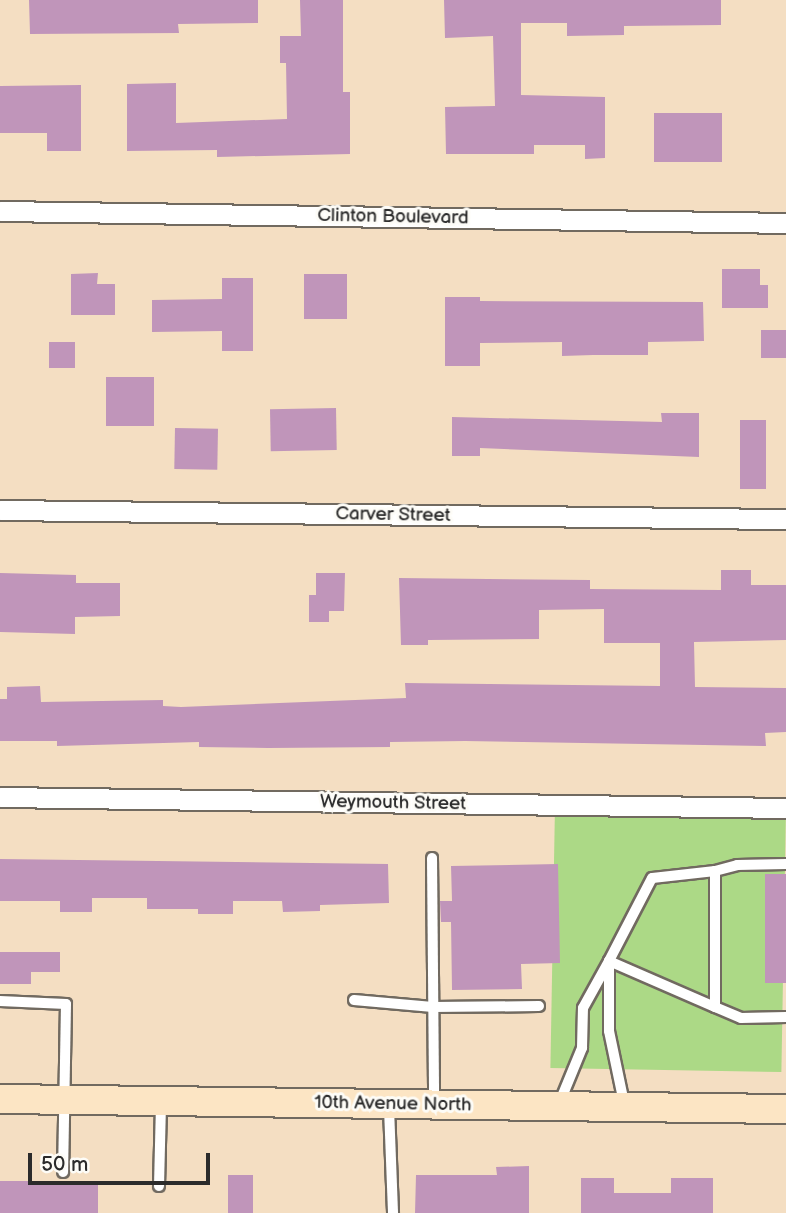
<!DOCTYPE html>
<style>
body{margin:0}
#map{position:relative;width:786px;height:1213px;overflow:hidden;background:#f4dec2;font-family:"Balsamiq Sans",sans-serif}
div>[style]{position:absolute}
.green>*{inset:0;background:#acd986;transform-origin:0 0}
.building>*{inset:0;background:#c095ba;transform-origin:0 0}
.roads{filter:drop-shadow(2px 0 #716a60) drop-shadow(-2px 0 #716a60) drop-shadow(0 2px #716a60) drop-shadow(0 -2px #716a60)}
.lane>*{height:10px;margin:-5px;padding:0 5px;transform-origin:5px;border-radius:5px;background:#fff}
.street>*{height:19px;margin:-9.5px;padding:0 9.5px;transform-origin:9.5px;border-radius:9.5px;background:#fff}
.secondary>*{height:28px;margin:-14px;padding:0 14px;transform-origin:14px;border-radius:14px;background:#fce5c4}
span{translate:-50% -50%;white-space:nowrap;text-align:center;line-height:1.15;-webkit-text-stroke:6px #fdfcf7;paint-order:stroke}
.street-label{font-size:19px;color:#2b2b2b}
.scale{position:absolute;left:28px;top:1153px;width:182px;height:32px;box-sizing:border-box;border:4px solid #2b2b2b;border-top:0;padding-left:9px;font-size:21px;line-height:24px;white-space:nowrap;color:#2b2b2b;-webkit-text-stroke:5px #fdfcf7;paint-order:stroke}
</style>
<div id="map">
<div class="green">
<div style="left:555px;top:805px;width:231px;height:263px;rotate:1deg"></div>
</div>
<div class="building">
<div style="clip-path:polygon(29px 0,258px 0,258px 23px,178px 24px,179px 33px,30px 34px)"></div>
<div style="clip-path:polygon(300px 0,343px 0,343px 92px,350px 92px,350px 154px,217px 157px,217px 150px,127px 151px,127px 84px,176px 83px,176px 123px,287px 119px,286px 63px,280px 63px,280px 36px,301px 36px)"></div>
<div style="clip-path:polygon(444px 0,721px 0,721px 25px,624px 26px,624px 35px,567px 36px,567px 23px,521px 23px,521px 95px,605px 97px,605px 158px,585px 159px,585px 145px,534px 145px,534px 154px,446px 154px,445px 107px,495px 106px,493px 36px,445px 38px)"></div>
<div style="clip-path:polygon(81px 85px,81px 151px,47px 151px,47px 133px,0 133px,0 86px)"></div>
<div style="left:654px;top:113px;width:68px;height:49px"></div>
<div style="clip-path:polygon(722px 269px,760px 269px,760px 285px,768px 285px,768px 308px,722px 308px)"></div>
<div style="clip-path:polygon(98px 273px,97px 284px,115px 284px,115px 315px,71px 315px,71px 274px)"></div>
<div style="left:304px;top:274px;width:43px;height:45px"></div>
<div style="clip-path:polygon(222px 278px,253px 278px,253px 351px,222px 351px,222px 331px,152px 332px,152px 300px,222px 299px)"></div>
<div style="clip-path:polygon(445px 297px,480px 297px,480px 301px,703px 302px,704px 341px,648px 342px,648px 355px,593px 355px,562px 356px,562px 342px,480px 343px,480px 366px,445px 366px)"></div>
<div style="left:786px;top:330px;width:28px;height:25px;rotate:90deg"></div>
<div style="left:49px;top:342px;width:26px;height:26px"></div>
<div style="left:106px;top:377px;width:48px;height:49px"></div>
<div style="left:336px;top:408px;width:42px;height:66px;rotate:89deg"></div>
<div style="clip-path:polygon(661px 413px,699px 413px,699px 457px,480px 448px,480px 456px,452px 456px,452px 417px,662px 422px)"></div>
<div style="left:740px;top:420px;width:26px;height:69px"></div>
<div style="left:175px;top:428px;width:43px;height:41px;rotate:1deg"></div>
<div style="clip-path:polygon(721px 570px,751px 570px,751px 585px,786px 585px,786px 640px,694px 642px,695px 687px,786px 688px,786px 732px,765px 733px,766px 746px,465px 741px,390px 742px,390px 747px,268px 748px,199px 747px,199px 742px,57px 746px,57px 741px,0 741px,0 699px,7px 699px,7px 687px,40px 686px,41px 702px,163px 700px,163px 706px,181px 707px,406px 698px,405px 683px,660px 686px,660px 643px,604px 643px,604px 609px,539px 610px,539px 639px,428px 640px,428px 645px,401px 645px,399px 578px,590px 580px,590px 589px,721px 590px)"></div>
<div style="clip-path:polygon(0 573px,76px 575px,76px 583px,120px 583px,120px 616px,75px 617px,75px 634px,0 632px)"></div>
<div style="clip-path:polygon(316px 573px,345px 573px,344px 611px,329px 611px,329px 622px,309px 622px,309px 595px,316px 595px)"></div>
<div style="clip-path:polygon(0 859px,388px 864px,389px 903px,320px 905px,320px 911px,283px 912px,282px 901px,233px 901px,233px 914px,198px 914px,198px 909px,147px 909px,147px 898px,92px 898px,92px 912px,60px 912px,60px 901px,0 901px)"></div>
<div style="clip-path:polygon(558px 864px,560px 963px,521px 964px,522px 989px,452px 990px,451px 922px,441px 922px,440px 901px,452px 901px,451px 866px)"></div>
<div style="left:786px;top:874px;width:109px;height:21px;rotate:90deg"></div>
<div style="clip-path:polygon(0 952px,60px 952px,60px 972px,31px 972px,31px 984px,0 984px)"></div>
<div style="clip-path:polygon(529px 1166px,529px 1213px,415px 1213px,416px 1175px,497px 1175px,496px 1167px)"></div>
<div style="left:228px;top:1175px;width:25px;height:38px"></div>
<div style="clip-path:polygon(581px 1178px,614px 1178px,614px 1193px,671px 1193px,671px 1178px,713px 1178px,713px 1213px,581px 1213px)"></div>
<div style="left:0;top:1181px;width:98px;height:32px"></div>
</div>
<div class="roads">
<div class="lane">
<div style="left:432px;top:858px;width:246px;rotate:89.5deg"></div>
<div style="left:715px;top:871px;width:23px;rotate:-15deg"></div>
<div style="left:737px;top:865px;width:49px;rotate:-1.2deg"></div>
<div style="left:354px;top:1000px;width:79px;rotate:5.1deg"></div>
<div style="left:433px;top:1007px;width:106px;rotate:-0.5deg"></div>
<div style="left:0;top:1001px;width:66px;rotate:2.6deg"></div>
<div style="left:66px;top:1004px;width:168px;rotate:91deg"></div>
<div style="left:715px;top:1007px;width:136px;rotate:-90deg"></div>
<div style="left:715px;top:871px;width:63px;rotate:173.7deg"></div>
<div style="left:652px;top:878px;width:93px;rotate:117.4deg"></div>
<div style="left:609px;top:961px;width:116px;rotate:23.5deg"></div>
<div style="left:715px;top:1007px;width:28px;rotate:23deg"></div>
<div style="left:741px;top:1018px;width:45px;rotate:-1.3deg"></div>
<div style="left:559px;top:1104px;width:61px;rotate:-67.7deg"></div>
<div style="left:582px;top:1048px;width:40px;rotate:-88.6deg"></div>
<div style="left:583px;top:1008px;width:54px;rotate:-61deg"></div>
<div style="left:609px;top:961px;width:70px;rotate:90deg"></div>
<div style="left:609px;top:1031px;width:74px;rotate:78.2deg"></div>
<div style="left:389px;top:1108px;width:105px;rotate:87.8deg"></div>
<div style="left:159px;top:1186px;width:81px;rotate:-88.6deg"></div>
</div>
<div class="street">
<div style="left:0;top:211px;width:786px;rotate:0.87deg"></div>
<div style="left:0;top:510px;width:786px;rotate:0.66deg"></div>
<div style="left:0;top:797px;width:786px;rotate:0.8deg"></div>
</div>
<div class="secondary">
<div style="left:0;top:1099px;width:786px;rotate:0.73deg"></div>
</div>
</div>
<div class="street-label">
<span style="left:393px;top:217px;rotate:1deg">Clinton Boulevard</span>
<span style="left:393px;top:515px;rotate:1deg">Carver Street</span>
<span style="left:393px;top:803px;rotate:1deg">Weymouth Street</span>
<span style="left:393px;top:1104px;rotate:1deg">10th Avenue North</span>
</div>
<div class="scale">50 m</div>
</div>
